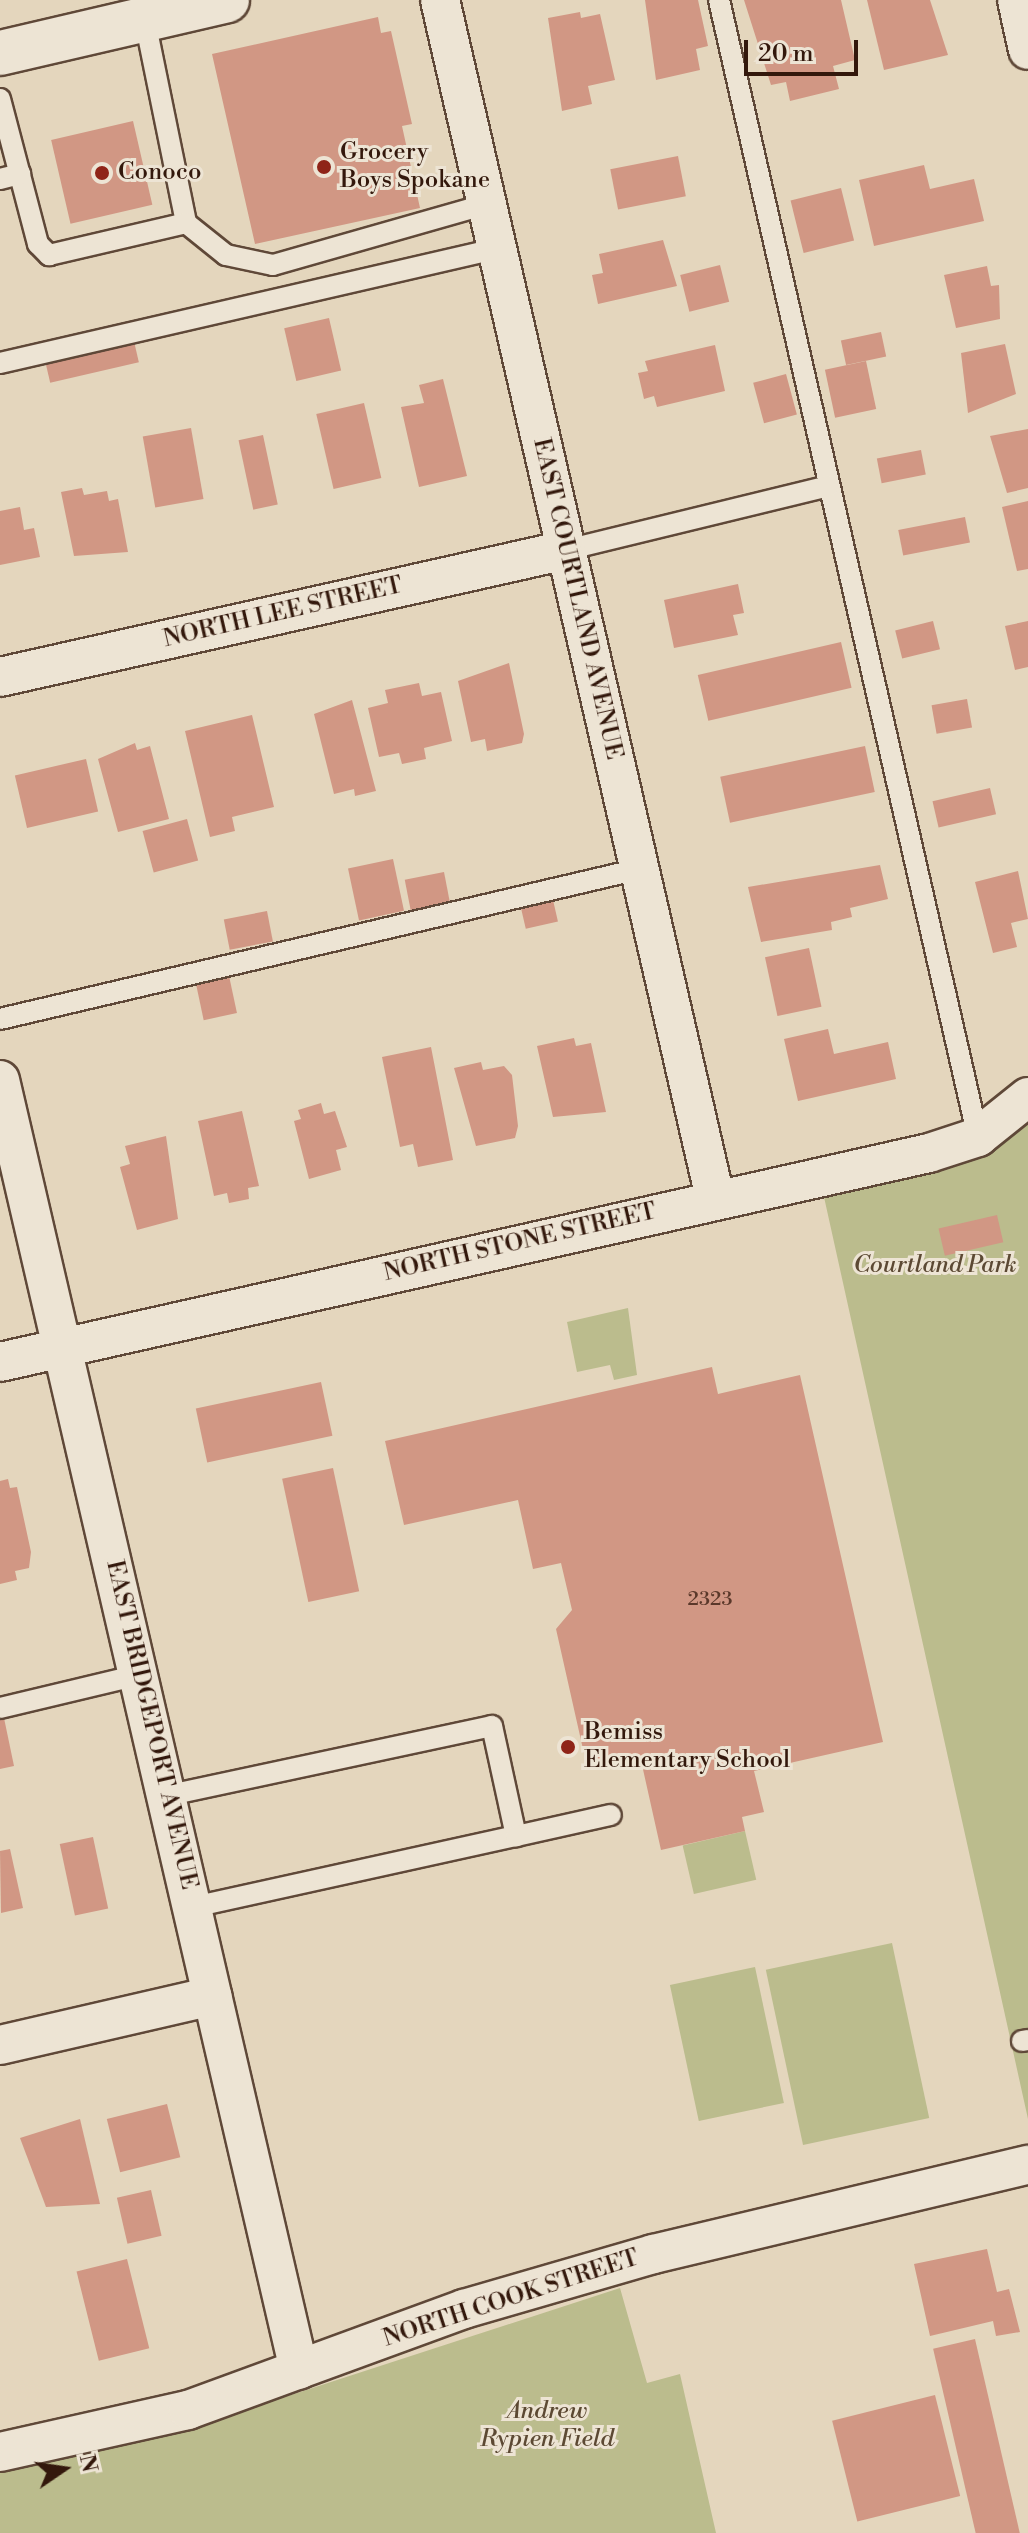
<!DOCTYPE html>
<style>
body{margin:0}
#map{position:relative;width:1028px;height:2533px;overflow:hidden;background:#e4d6bd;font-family:"Libre Bodoni",serif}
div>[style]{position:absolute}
.green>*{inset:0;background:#bbbc8d;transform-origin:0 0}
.building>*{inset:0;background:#d19784;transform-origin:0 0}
.roads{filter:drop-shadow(2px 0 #5f4838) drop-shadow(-2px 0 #5f4838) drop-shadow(0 2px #5f4838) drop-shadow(0 -2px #5f4838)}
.service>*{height:20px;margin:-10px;padding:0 10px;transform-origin:10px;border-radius:10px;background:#ede4d4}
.minor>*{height:38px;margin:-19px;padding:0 19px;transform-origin:19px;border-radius:19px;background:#ede4d4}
.secondary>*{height:44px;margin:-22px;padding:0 22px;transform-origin:22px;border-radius:22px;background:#ede4d4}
.dots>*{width:22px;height:22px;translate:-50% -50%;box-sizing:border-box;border:4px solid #ede4d4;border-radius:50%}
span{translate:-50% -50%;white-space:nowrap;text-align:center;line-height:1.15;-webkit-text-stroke:6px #ede4d4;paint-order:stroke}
.number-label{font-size:20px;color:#5a382a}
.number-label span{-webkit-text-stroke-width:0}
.poi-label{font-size:24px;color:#33180c}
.left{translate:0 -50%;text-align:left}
.street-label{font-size:24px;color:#33180c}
.park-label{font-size:24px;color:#5c4933;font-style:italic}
.north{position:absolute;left:24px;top:2429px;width:80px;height:80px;-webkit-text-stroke:6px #ede4d4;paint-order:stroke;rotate:77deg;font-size:22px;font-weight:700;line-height:32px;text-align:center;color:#33180c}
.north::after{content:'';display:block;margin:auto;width:28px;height:36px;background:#33180c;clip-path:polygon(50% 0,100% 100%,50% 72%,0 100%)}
.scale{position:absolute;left:744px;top:40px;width:114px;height:36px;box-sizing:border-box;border:4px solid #33180c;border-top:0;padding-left:10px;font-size:24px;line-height:28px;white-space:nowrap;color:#33180c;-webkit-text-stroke:6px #ede4d4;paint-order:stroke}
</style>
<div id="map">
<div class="green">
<div style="clip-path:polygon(1028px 1124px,1028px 2119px,824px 1197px,959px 1164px)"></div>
<div style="clip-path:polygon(628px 1308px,637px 1375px,614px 1380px,610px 1365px,577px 1372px,567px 1322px)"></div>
<div style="left:745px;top:1831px;width:50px;height:64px;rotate:77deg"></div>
<div style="left:892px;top:1943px;width:179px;height:129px;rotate:78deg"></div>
<div style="left:755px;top:1967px;width:139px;height:87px;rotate:78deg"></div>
<div style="clip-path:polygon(620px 2288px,647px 2383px,680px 2374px,716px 2533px,0 2533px,0 2473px,168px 2435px)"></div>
</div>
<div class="building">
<div style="clip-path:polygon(645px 0,698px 0,708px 46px,696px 49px,700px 70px,656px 80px)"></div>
<div style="clip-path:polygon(744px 0,841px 0,855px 60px,833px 66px,839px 89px,790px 101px,786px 82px,771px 85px)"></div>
<div style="clip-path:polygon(867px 0,930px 0,948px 55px,884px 70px)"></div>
<div style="clip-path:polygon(580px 12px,581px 18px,600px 14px,615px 80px,588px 86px,592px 104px,562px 111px,548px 18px)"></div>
<div style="clip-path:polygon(378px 17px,381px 33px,391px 31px,412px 124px,402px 126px,420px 208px,255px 244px,212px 54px)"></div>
<div style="left:133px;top:121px;width:86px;height:84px;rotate:77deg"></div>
<div style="left:678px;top:156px;width:41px;height:69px;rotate:79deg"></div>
<div style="clip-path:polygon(924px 165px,930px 189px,974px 179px,984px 221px,874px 246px,859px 180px)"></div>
<div style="left:841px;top:188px;width:54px;height:52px;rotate:76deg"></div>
<div style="clip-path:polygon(663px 240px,677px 286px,598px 304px,592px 275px,603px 273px,599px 254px)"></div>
<div style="left:720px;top:265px;width:38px;height:41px;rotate:76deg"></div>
<div style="clip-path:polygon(987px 266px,991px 286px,999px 285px,1000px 319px,956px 328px,944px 275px)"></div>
<div style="left:329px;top:318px;width:54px;height:46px;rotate:77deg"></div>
<div style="left:881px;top:332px;width:25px;height:41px;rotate:78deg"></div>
<div style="left:133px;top:337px;width:26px;height:91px;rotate:77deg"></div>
<div style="clip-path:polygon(1005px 344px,1016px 394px,968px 413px,961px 353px)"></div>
<div style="clip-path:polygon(715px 345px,725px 391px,657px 407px,654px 396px,644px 399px,638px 373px,648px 371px,645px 361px)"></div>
<div style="left:866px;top:361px;width:49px;height:42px;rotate:78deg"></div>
<div style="left:786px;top:374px;width:42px;height:34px;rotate:75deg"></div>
<div style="clip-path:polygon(443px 379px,467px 476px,419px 487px,401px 407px,424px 403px,419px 385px)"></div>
<div style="left:364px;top:403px;width:77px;height:49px;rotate:77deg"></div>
<div style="left:191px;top:428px;width:72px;height:49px;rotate:80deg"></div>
<div style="clip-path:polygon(1028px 429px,1028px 488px,1007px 493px,990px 436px)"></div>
<div style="left:263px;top:435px;width:71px;height:25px;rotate:78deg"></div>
<div style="left:921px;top:450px;width:25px;height:45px;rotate:79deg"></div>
<div style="clip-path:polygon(82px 488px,84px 495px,107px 491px,109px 501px,118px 499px,128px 552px,74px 556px,61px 492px)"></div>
<div style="clip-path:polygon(1028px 501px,1028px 569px,1017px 571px,1002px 507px)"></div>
<div style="clip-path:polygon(20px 507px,24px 530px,34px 528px,40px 557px,0 565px,0 511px)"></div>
<div style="left:965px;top:517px;width:26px;height:68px;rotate:79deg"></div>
<div style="clip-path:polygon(738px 584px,744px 613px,733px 615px,738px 635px,674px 648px,664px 600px)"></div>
<div style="left:933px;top:621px;width:29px;height:39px;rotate:76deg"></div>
<div style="clip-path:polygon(1028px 621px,1028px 667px,1015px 670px,1005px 626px)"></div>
<div style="left:841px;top:642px;width:47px;height:147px;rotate:77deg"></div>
<div style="clip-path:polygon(509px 663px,524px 734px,522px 743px,487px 751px,485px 739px,471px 742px,458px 681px)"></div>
<div style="clip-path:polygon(419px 683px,422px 696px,441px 692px,452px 741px,424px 748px,426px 759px,402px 764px,399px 753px,379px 757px,368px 708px,388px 703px,385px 690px)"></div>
<div style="left:967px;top:699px;width:29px;height:36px;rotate:80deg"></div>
<div style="clip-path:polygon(352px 700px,376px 791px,355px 796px,354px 789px,334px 794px,314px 714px)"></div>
<div style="clip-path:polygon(252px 715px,274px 807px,232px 817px,235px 831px,210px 837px,185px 731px)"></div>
<div style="clip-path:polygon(135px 743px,137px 750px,150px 746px,169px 819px,118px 832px,98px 759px)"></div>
<div style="left:865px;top:746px;width:47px;height:148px;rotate:78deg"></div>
<div style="left:86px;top:759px;width:54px;height:73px;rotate:77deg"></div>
<div style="left:990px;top:788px;width:27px;height:59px;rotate:77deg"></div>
<div style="left:187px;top:819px;width:43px;height:46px;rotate:75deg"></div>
<div style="left:393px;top:859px;width:53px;height:46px;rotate:78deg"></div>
<div style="clip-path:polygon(880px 865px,888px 899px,850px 908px,852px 917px,831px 922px,832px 930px,761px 942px,748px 887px)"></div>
<div style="clip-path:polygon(1018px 871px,1028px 919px,1011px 923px,1017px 947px,993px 953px,975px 882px)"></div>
<div style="left:444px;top:872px;width:31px;height:40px;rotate:79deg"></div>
<div style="left:553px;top:900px;width:22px;height:33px;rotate:77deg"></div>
<div style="left:267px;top:911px;width:31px;height:44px;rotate:79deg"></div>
<div style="left:809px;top:948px;width:60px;height:45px;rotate:78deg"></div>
<div style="left:228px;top:971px;width:43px;height:34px;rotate:78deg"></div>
<div style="clip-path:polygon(828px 1029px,834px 1054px,888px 1042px,896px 1079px,798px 1101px,784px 1039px)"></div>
<div style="clip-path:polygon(574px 1038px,576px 1046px,591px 1043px,606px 1112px,553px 1117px,537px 1046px)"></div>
<div style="clip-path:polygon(431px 1047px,453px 1160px,418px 1167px,413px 1144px,400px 1147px,382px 1057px)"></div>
<div style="clip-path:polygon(481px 1062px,483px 1070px,504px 1066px,512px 1075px,518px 1126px,515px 1138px,476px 1146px,454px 1068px)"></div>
<div style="clip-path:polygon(321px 1103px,324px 1114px,335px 1111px,347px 1147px,336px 1150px,341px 1170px,309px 1179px,294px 1121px,301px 1119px,298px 1110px)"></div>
<div style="clip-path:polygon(242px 1111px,259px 1186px,248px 1188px,249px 1199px,229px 1203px,227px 1193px,214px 1196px,198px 1121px)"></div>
<div style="clip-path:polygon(166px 1136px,178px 1219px,137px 1230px,120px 1167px,130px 1164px,125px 1146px)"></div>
<div style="left:997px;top:1215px;width:28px;height:60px;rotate:77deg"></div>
<div style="clip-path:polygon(712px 1367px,718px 1394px,800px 1375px,883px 1742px,754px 1771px,764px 1812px,742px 1817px,745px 1831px,661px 1850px,640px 1756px,587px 1767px,556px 1629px,572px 1610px,561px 1563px,533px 1569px,518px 1500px,404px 1525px,385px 1441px)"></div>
<div style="left:321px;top:1382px;width:55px;height:128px;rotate:78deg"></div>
<div style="left:333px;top:1468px;width:126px;height:52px;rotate:78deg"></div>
<div style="clip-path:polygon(8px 1479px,10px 1488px,17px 1487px,31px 1552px,29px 1568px,15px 1571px,17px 1580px,0 1584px,0 1481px)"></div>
<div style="clip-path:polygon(4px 1718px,14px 1766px,0 1769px,0 1719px)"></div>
<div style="left:93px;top:1837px;width:73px;height:34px;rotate:78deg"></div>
<div style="clip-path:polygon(10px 1849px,23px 1908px,1px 1913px,0 1851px)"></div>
<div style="left:167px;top:2104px;width:55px;height:62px;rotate:76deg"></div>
<div style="clip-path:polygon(80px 2119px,100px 2204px,46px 2207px,20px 2138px)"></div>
<div style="left:151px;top:2190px;width:47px;height:35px;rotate:77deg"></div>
<div style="clip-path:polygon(987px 2249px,997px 2292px,1009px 2289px,1020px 2332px,996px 2336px,993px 2321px,930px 2336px,914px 2264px)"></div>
<div style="left:127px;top:2259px;width:92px;height:52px;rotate:76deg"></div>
<div style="left:975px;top:2339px;width:199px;height:43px;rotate:77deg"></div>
<div style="left:935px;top:2395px;width:104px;height:106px;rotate:76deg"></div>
</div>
<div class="roads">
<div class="service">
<div style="left:719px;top:0;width:1166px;rotate:77.17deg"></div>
<div style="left:144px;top:16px;width:211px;rotate:78.5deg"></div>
<div style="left:0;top:99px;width:150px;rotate:75.3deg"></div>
<div style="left:38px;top:244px;width:16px;rotate:45deg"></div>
<div style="left:49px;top:255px;width:141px;rotate:-13.1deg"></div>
<div style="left:186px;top:223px;width:51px;rotate:38.7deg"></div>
<div style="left:226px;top:255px;width:48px;rotate:12deg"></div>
<div style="left:273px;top:265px;width:219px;rotate:-15.9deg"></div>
<div style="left:0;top:179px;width:21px;rotate:-14deg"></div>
<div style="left:0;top:363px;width:508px;rotate:-12.97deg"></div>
<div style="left:566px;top:550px;width:271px;rotate:-13.7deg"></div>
<div style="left:0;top:1019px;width:656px;rotate:-13.21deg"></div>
<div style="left:0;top:1708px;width:143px;rotate:-13.4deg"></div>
<div style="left:170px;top:1795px;width:329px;rotate:-12.1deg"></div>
<div style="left:492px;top:1726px;width:113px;rotate:77.7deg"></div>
<div style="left:516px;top:1836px;width:332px;rotate:167.6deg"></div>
<div style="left:516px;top:1836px;width:97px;rotate:-12.5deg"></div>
<div style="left:1022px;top:2041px;width:6px;rotate:-9deg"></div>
</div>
<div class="minor">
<div style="left:440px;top:0;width:1229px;rotate:77.07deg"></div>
<div style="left:1017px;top:0;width:51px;rotate:77.6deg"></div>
<div style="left:0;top:677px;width:580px;rotate:-12.65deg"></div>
<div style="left:0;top:1080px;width:1324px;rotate:76.95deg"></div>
<div style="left:0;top:1362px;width:952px;rotate:-12.68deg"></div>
<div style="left:929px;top:1153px;width:52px;rotate:-18.1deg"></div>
<div style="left:978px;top:1137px;width:64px;rotate:-38.7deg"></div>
<div style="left:0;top:2045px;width:218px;rotate:-13deg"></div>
<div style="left:0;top:2452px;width:193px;rotate:-12.6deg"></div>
<div style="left:188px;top:2410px;width:294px;rotate:-20.1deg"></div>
<div style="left:464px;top:2309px;width:197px;rotate:-16.2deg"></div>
<div style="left:653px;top:2254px;width:385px;rotate:-13.4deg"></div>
</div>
<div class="secondary">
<div style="left:0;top:53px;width:233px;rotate:-13.1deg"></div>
</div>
</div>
<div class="dots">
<div style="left:324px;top:167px;background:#8f2418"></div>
<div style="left:102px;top:173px;background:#8f2418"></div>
<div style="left:568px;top:1747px;background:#8f2418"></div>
</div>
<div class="number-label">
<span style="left:710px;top:1599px">2323</span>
</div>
<div class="poi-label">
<span class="left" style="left:340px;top:167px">Grocery<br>Boys Spokane</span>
<span class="left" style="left:118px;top:173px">Conoco</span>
<span class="left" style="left:584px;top:1747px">Bemiss<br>Elementary School</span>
</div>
<div class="street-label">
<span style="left:577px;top:599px;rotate:77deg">EAST COURTLAND AVENUE</span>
<span style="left:283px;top:613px;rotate:-13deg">NORTH LEE STREET</span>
<span style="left:520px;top:1243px;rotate:-13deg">NORTH STONE STREET</span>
<span style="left:151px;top:1725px;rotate:77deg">EAST BRIDGEPORT AVENUE</span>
<span style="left:511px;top:2299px;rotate:-18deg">NORTH COOK STREET</span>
</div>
<div class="park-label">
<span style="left:935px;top:1266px">Courtland Park</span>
<span style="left:547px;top:2426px">Andrew<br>Rypien Field</span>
</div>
<div class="north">N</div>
<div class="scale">20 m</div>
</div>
